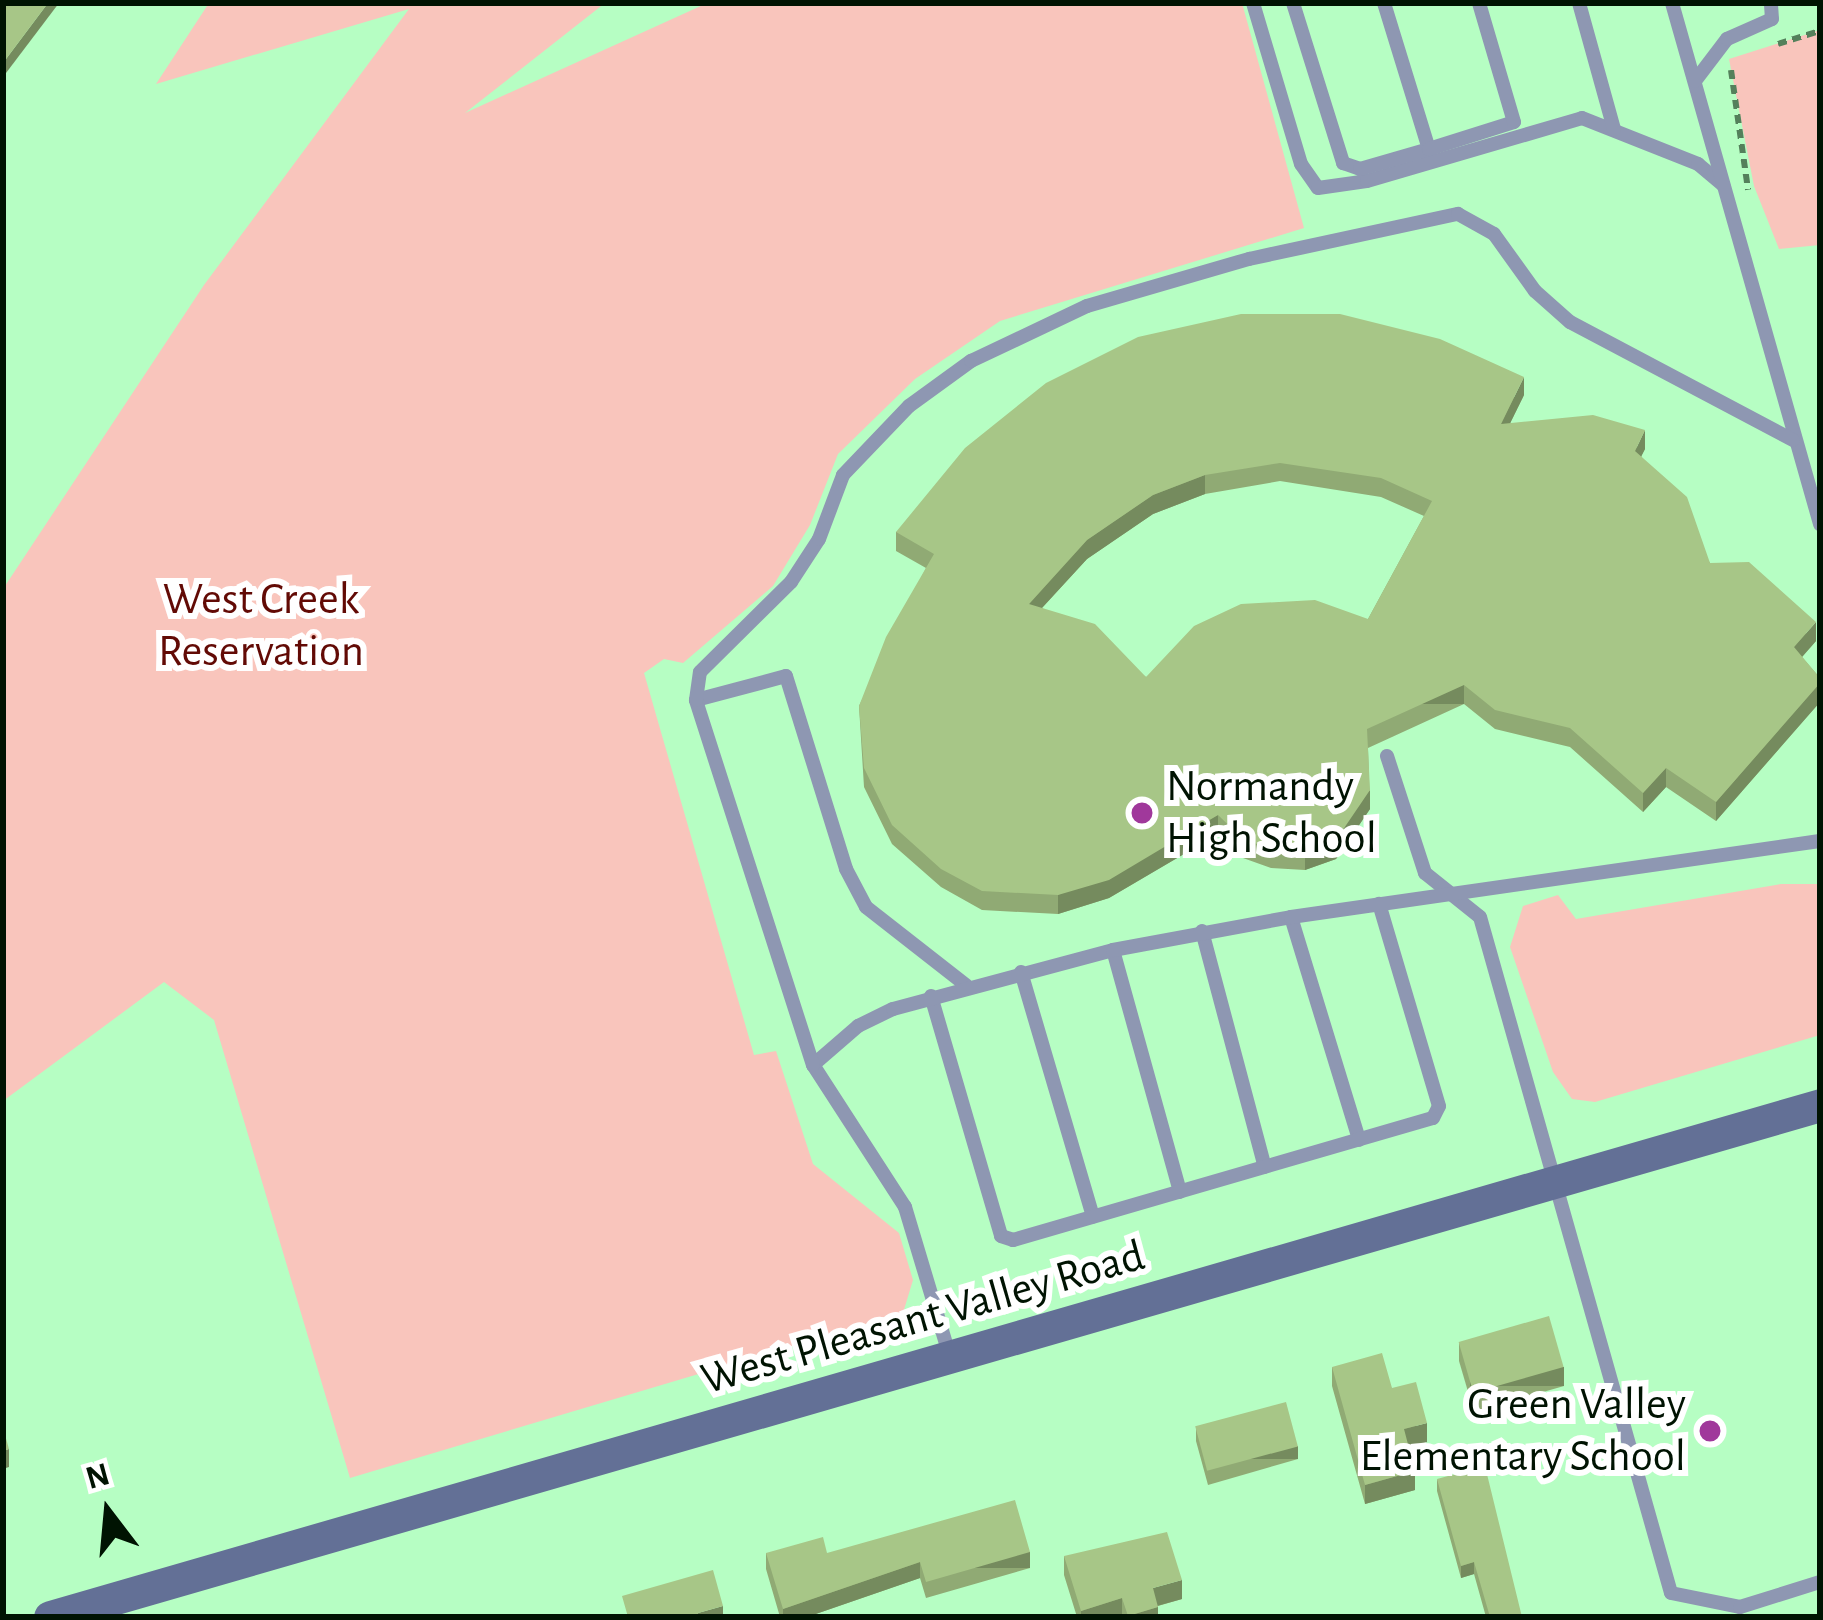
<!DOCTYPE html>
<style>
body{margin:0}
#map{position:relative;width:1823px;height:1620px;overflow:hidden;background:#b6fec3;font-family:"Alegreya Sans",sans-serif}
div>[style]{position:absolute}
.green>*{inset:0;background:#f9c5bc}
.path>*{height:6px;margin-top:-3px;transform-origin:0;background:repeating-linear-gradient(90deg,#54805b 0 9px,transparent 0 15px)}
.service>*{height:14px;margin:-7px;padding:0 7px;transform-origin:7px;border-radius:7px;background:#8e97b2}
.secondary>*{height:33px;margin:-16.5px;padding:0 16.5px;transform-origin:16.5px;border-radius:16.5px;background:#637096}
.wall>*{inset:0;background:#90aa74}
.shaded-wall>*{inset:0;background:#758b5e;transform-origin:0 0}
.building>*{inset:0;background:#a7c687;transform-origin:0 0}
.dots>*{width:33px;height:33px;translate:-50% -50%;box-sizing:border-box;border:6px solid #fff;border-radius:50%}
span{translate:-50% -50%;white-space:nowrap;text-align:center;line-height:1.15;-webkit-text-stroke:12px #fff;paint-order:stroke}
.park-label{font-size:45px;color:#620a05}
.poi-label{font-size:45px;color:#001302}
.left{translate:0 -50%;text-align:left}
.right{translate:-100% -50%;text-align:right}
.street-label{font-size:45px;color:#001302}
.frame{position:absolute;inset:0;border:6px solid #001302;pointer-events:none}
.north{position:absolute;left:48px;top:1452px;width:120px;height:120px;-webkit-text-stroke:9px #fff;paint-order:stroke;rotate:344deg;font-size:33px;font-weight:700;line-height:48px;text-align:center;color:#001302}
.north::after{content:'';display:block;margin:auto;width:42px;height:54px;background:#001302;clip-path:polygon(50% 0,100% 100%,50% 72%,0 100%)}
</style>
<div id="map">
<div class="green">
<div style="clip-path:polygon(209px 3px,605px 3px,465px 113px,703px 5px,1242px 3px,1304px 228px,1000px 321px,915px 379px,838px 454px,810px 525px,773px 586px,683px 663px,664px 659px,644px 673px,754px 1055px,776px 1051px,813px 1164px,899px 1233px,913px 1280px,903px 1313px,350px 1478px,214px 1020px,164px 982px,3px 1101px,3px 589px,204px 285px,409px 9px,156px 84px)"></div>
<div style="clip-path:polygon(1820px 30px,1820px 245px,1779px 249px,1754px 186px,1729px 59px)"></div>
<div style="clip-path:polygon(1781px 884px,1820px 884px,1820px 1035px,1595px 1102px,1572px 1099px,1553px 1072px,1510px 947px,1523px 906px,1558px 895px,1576px 919px)"></div>
</div>
<div class="path">
<div style="left:1778px;top:44px;width:44px;rotate:-17.2deg"></div>
<div style="left:1731px;top:70px;width:121px;rotate:81.9deg"></div>
</div>
<div class="service">
<div style="left:1253px;top:3px;width:168px;rotate:73.4deg"></div>
<div style="left:1301px;top:164px;width:29px;rotate:55deg"></div>
<div style="left:1318px;top:188px;width:49px;rotate:-8.1deg"></div>
<div style="left:1367px;top:181px;width:224px;rotate:-16.3deg"></div>
<div style="left:1582px;top:118px;width:125px;rotate:21.6deg"></div>
<div style="left:1698px;top:164px;width:33px;rotate:40deg"></div>
<div style="left:1293px;top:3px;width:168px;rotate:72.6deg"></div>
<div style="left:1343px;top:163px;width:18px;rotate:19deg"></div>
<div style="left:1360px;top:169px;width:72px;rotate:-16.2deg"></div>
<div style="left:1384px;top:3px;width:153px;rotate:72.9deg"></div>
<div style="left:1429px;top:149px;width:89px;rotate:-17.6deg"></div>
<div style="left:1514px;top:122px;width:124px;rotate:-106.4deg"></div>
<div style="left:1579px;top:3px;width:131px;rotate:74.5deg"></div>
<div style="left:1672px;top:3px;width:542px;rotate:74.14deg"></div>
<div style="left:1695px;top:81px;width:53px;rotate:-52.7deg"></div>
<div style="left:1727px;top:39px;width:49px;rotate:-24deg"></div>
<div style="left:1772px;top:19px;width:16px;rotate:-94deg"></div>
<div style="left:696px;top:700px;width:93px;rotate:-14.9deg"></div>
<div style="left:786px;top:676px;width:202px;rotate:72.7deg"></div>
<div style="left:846px;top:869px;width:43px;rotate:62.2deg"></div>
<div style="left:866px;top:907px;width:127px;rotate:38deg"></div>
<div style="left:1387px;top:756px;width:123px;rotate:72deg"></div>
<div style="left:1425px;top:873px;width:70px;rotate:38.7deg"></div>
<div style="left:1480px;top:917px;width:702px;rotate:74.22deg"></div>
<div style="left:1671px;top:1593px;width:70px;rotate:11.5deg"></div>
<div style="left:1740px;top:1607px;width:84px;rotate:-17.4deg"></div>
<div style="left:1291px;top:917px;width:233px;rotate:73deg"></div>
<div style="left:1202px;top:931px;width:244px;rotate:75.1deg"></div>
<div style="left:1113px;top:950px;width:251px;rotate:74.5deg"></div>
<div style="left:1021px;top:972px;width:255px;rotate:73.6deg"></div>
<div style="left:931px;top:996px;width:250px;rotate:73.7deg"></div>
<div style="left:1001px;top:1236px;width:13px;rotate:18deg"></div>
<div style="left:1013px;top:1240px;width:437px;rotate:-16.2deg"></div>
<div style="left:1433px;top:1118px;width:13px;rotate:-63deg"></div>
<div style="left:1439px;top:1106px;width:211px;rotate:-106.5deg"></div>
<div style="left:813px;top:1065px;width:60px;rotate:-40.9deg"></div>
<div style="left:858px;top:1026px;width:39px;rotate:-26deg"></div>
<div style="left:893px;top:1009px;width:228px;rotate:-15deg"></div>
<div style="left:1113px;top:950px;width:181px;rotate:-10.5deg"></div>
<div style="left:1291px;top:917px;width:534px;rotate:-8.18deg"></div>
<div style="left:950px;top:1357px;width:157px;rotate:-106.7deg"></div>
<div style="left:905px;top:1207px;width:169px;rotate:-122.9deg"></div>
<div style="left:813px;top:1065px;width:383px;rotate:-107.8deg"></div>
<div style="left:696px;top:700px;width:28px;rotate:-82deg"></div>
<div style="left:700px;top:672px;width:128px;rotate:-44.7deg"></div>
<div style="left:791px;top:582px;width:51px;rotate:-56.9deg"></div>
<div style="left:819px;top:539px;width:68px;rotate:-69.4deg"></div>
<div style="left:843px;top:475px;width:95px;rotate:-46.3deg"></div>
<div style="left:909px;top:406px;width:77px;rotate:-36deg"></div>
<div style="left:971px;top:361px;width:128px;rotate:-25.4deg"></div>
<div style="left:1087px;top:306px;width:169px;rotate:-16.2deg"></div>
<div style="left:1249px;top:259px;width:214px;rotate:-12.2deg"></div>
<div style="left:1458px;top:214px;width:41px;rotate:29.1deg"></div>
<div style="left:1494px;top:234px;width:70px;rotate:54.3deg"></div>
<div style="left:1535px;top:291px;width:47px;rotate:41.5deg"></div>
<div style="left:1570px;top:322px;width:252px;rotate:27.9deg"></div>
</div>
<div class="secondary">
<div style="left:50px;top:1617px;width:1843px;rotate:-16.13deg"></div>
</div>
<div class="wall">
<div style="clip-path:polygon(evenodd,1524px 395px,1510px 423px,1645px 449px,1641px 456px,1710px 563px,1816px 641px,1802px 657px,1820px 678px,1820px 702px,1716px 821px,1666px 787px,1643px 812px,1570px 747px,1495px 729px,1464px 704px,1368px 748px,1370px 809px,1336px 859px,1305px 870px,1271px 868px,1243px 858px,1218px 834px,1109px 898px,1058px 914px,982px 910px,941px 887px,892px 844px,864px 787px,859px 706px,926px 568px,896px 551px,896px 532px,1524px 395px,1280px 481px,1381px 497px,1424px 516px,1368px 619px,1146px 677px,1042px 608px,1087px 559px,1153px 514px,1205px 494px,1280px 481px)"></div>
<div style="clip-path:polygon(1459px 1342px,1564px 1386px,1474px 1412px,1459px 1361px)"></div>
<div style="clip-path:polygon(1332px 1367px,1392px 1388px,1427px 1442px,1409px 1447px,1415px 1490px,1365px 1504px,1332px 1386px)"></div>
<div style="clip-path:polygon(1196px 1428px,1298px 1459px,1208px 1485px,1196px 1441px)"></div>
<div style="clip-path:polygon(1437px 1479px,1522px 1617px,1486px 1617px,1474px 1574px,1461px 1578px,1437px 1491px)"></div>
<div style="clip-path:polygon(766px 1553px,827px 1553px,1030px 1568px,926px 1598px,920px 1578px,807px 1617px,780px 1617px,766px 1569px)"></div>
<div style="clip-path:polygon(1064px 1556px,1182px 1599px,1158px 1606px,1158px 1617px,1077px 1617px,1064px 1575px)"></div>
</div>
<div class="shaded-wall">
<div style="clip-path:polygon(48px 3px,59px 3px,3px 77px,3px 63px)"></div>
<div style="clip-path:polygon(1524px 377px,1524px 395px,1501px 442px,1501px 424px)"></div>
<div style="clip-path:polygon(1645px 430px,1645px 449px,1635px 469px,1635px 451px)"></div>
<div style="clip-path:polygon(1205px 475px,1205px 494px,1153px 514px,1087px 559px,1029px 622px,1029px 604px,1087px 540px,1153px 495px)"></div>
<div style="clip-path:polygon(1816px 622px,1816px 641px,1794px 666px,1794px 647px)"></div>
<div style="clip-path:polygon(1820px 683px,1820px 702px,1716px 821px,1716px 802px)"></div>
<div style="left:1464px;top:685px;width:19px;height:107px;rotate:90deg"></div>
<div style="clip-path:polygon(1666px 768px,1666px 787px,1643px 812px,1643px 793px)"></div>
<div style="clip-path:polygon(1370px 790px,1370px 809px,1336px 859px,1305px 870px,1305px 851px)"></div>
<div style="clip-path:polygon(1218px 815px,1218px 834px,1109px 898px,1058px 914px,1058px 895px)"></div>
<div style="left:1564px;top:1367px;width:19px;height:94px;rotate:90deg"></div>
<div style="clip-path:polygon(1427px 1423px,1427px 1442px,1404px 1448px,1404px 1429px)"></div>
<div style="left:1298px;top:1446px;width:13px;height:94px;rotate:90deg"></div>
<div style="clip-path:polygon(9px 1449px,9px 1467px,3px 1469px,3px 1451px)"></div>
<div style="clip-path:polygon(1415px 1471px,1415px 1490px,1365px 1504px,1365px 1485px)"></div>
<div style="left:1030px;top:1552px;width:16px;height:108px;rotate:90deg"></div>
<div style="clip-path:polygon(920px 1562px,920px 1578px,807px 1617px,783px 1617px,783px 1609px)"></div>
<div style="clip-path:polygon(1474px 1562px,1474px 1574px,1461px 1578px,1461px 1566px)"></div>
<div style="clip-path:polygon(1182px 1580px,1182px 1599px,1153px 1607px,1153px 1588px)"></div>
<div style="clip-path:polygon(1122px 1598px,1122px 1617px,1081px 1617px,1081px 1611px)"></div>
<div style="clip-path:polygon(723px 1606px,723px 1617px,698px 1617px,698px 1613px)"></div>
<div style="clip-path:polygon(1158px 1607px,1158px 1617px,1128px 1617px,1128px 1616px)"></div>
</div>
<div class="building">
<div style="clip-path:polygon(3px 3px,48px 3px,3px 63px)"></div>
<div style="clip-path:polygon(evenodd,1241px 314px,1340px 314px,1440px 339px,1524px 377px,1501px 424px,1593px 415px,1645px 430px,1635px 451px,1687px 497px,1710px 563px,1749px 562px,1816px 622px,1794px 647px,1820px 678px,1820px 683px,1716px 802px,1666px 768px,1643px 793px,1570px 728px,1495px 710px,1464px 685px,1367px 729px,1370px 790px,1336px 840px,1305px 851px,1271px 849px,1243px 839px,1218px 815px,1109px 880px,1058px 895px,982px 891px,941px 869px,892px 825px,864px 768px,859px 706px,886px 637px,934px 554px,896px 532px,965px 448px,1046px 383px,1138px 337px,1241px 314px,1280px 463px,1381px 478px,1432px 501px,1368px 619px,1315px 600px,1241px 604px,1194px 626px,1146px 677px,1095px 624px,1029px 604px,1087px 540px,1153px 495px,1205px 475px,1280px 463px)"></div>
<div style="left:1549px;top:1316px;width:53px;height:94px;rotate:74deg"></div>
<div style="clip-path:polygon(1382px 1353px,1392px 1388px,1416px 1382px,1427px 1423px,1404px 1429px,1415px 1471px,1365px 1485px,1332px 1367px)"></div>
<div style="left:1286px;top:1402px;width:46px;height:94px;rotate:75deg"></div>
<div style="clip-path:polygon(3px 1428px,9px 1449px,3px 1451px)"></div>
<div style="clip-path:polygon(1485px 1466px,1522px 1617px,1490px 1617px,1474px 1562px,1461px 1566px,1437px 1479px)"></div>
<div style="clip-path:polygon(1015px 1500px,1030px 1552px,926px 1582px,920px 1562px,783px 1609px,766px 1553px,823px 1537px,827px 1553px)"></div>
<div style="clip-path:polygon(1167px 1532px,1182px 1580px,1153px 1588px,1158px 1607px,1128px 1616px,1122px 1598px,1081px 1611px,1064px 1556px)"></div>
<div style="clip-path:polygon(713px 1570px,723px 1606px,698px 1613px,699px 1617px,628px 1617px,622px 1596px)"></div>
</div>
<div class="dots">
<div style="left:1142px;top:813px;background:#a0389b"></div>
<div style="left:1710px;top:1431px;background:#a0389b"></div>
</div>
<div class="park-label">
<span style="left:261px;top:626px">West Creek<br>Reservation</span>
</div>
<div class="poi-label">
<span class="left" style="left:1166px;top:813px">Normandy<br>High School</span>
<span class="right" style="left:1686px;top:1431px">Green Valley<br>Elementary School</span>
</div>
<div class="street-label">
<span style="left:923px;top:1318px;rotate:-16deg">West Pleasant Valley Road</span>
</div>
<div class="frame"></div>
<div class="north">N</div>
</div>
